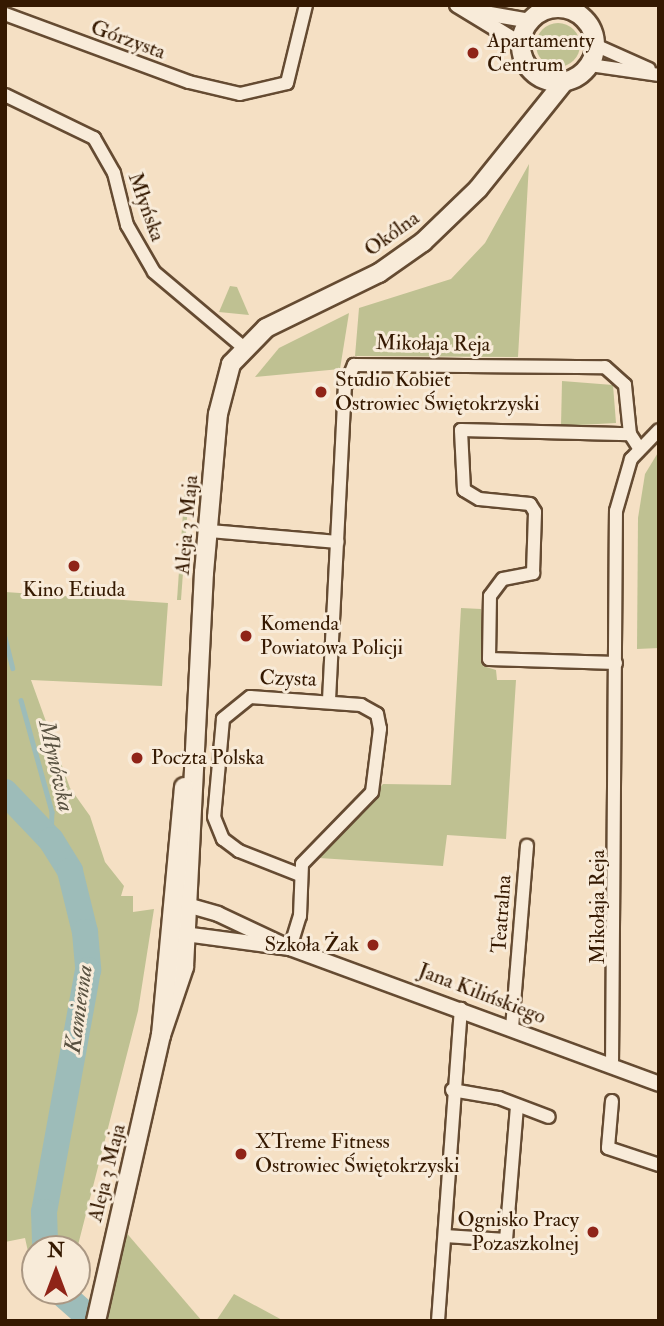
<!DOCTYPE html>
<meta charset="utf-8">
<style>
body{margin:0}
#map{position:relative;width:664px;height:1326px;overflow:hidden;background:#f5e0c4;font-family:"IM FELL Double Pica",serif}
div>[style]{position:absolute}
.green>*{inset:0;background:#bfc192}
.round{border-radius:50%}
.stream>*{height:4.5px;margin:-2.25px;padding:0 2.25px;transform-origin:2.25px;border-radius:2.25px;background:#9dbcb9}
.river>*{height:26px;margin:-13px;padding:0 13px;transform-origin:13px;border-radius:13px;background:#9dbcb9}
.roads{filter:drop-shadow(2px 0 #654b32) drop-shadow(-2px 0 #654b32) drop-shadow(0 2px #654b32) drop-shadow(0 -2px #654b32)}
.minor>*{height:12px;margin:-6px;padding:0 6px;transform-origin:6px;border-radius:6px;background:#f8ebd9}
.tertiary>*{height:14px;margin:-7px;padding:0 7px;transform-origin:7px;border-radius:7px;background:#f8ebd9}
.secondary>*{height:18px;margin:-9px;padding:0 9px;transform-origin:9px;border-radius:9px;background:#f8ebd9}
.secondary>.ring{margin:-9px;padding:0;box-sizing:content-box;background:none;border:18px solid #f8ebd9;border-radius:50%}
.dots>*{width:19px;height:19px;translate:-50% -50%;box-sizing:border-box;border:4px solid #f8ebd9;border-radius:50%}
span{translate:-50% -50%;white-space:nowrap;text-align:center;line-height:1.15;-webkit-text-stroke:6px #f8ebd9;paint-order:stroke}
.street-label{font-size:21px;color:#351901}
.poi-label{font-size:21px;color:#351901}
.left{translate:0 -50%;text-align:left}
.right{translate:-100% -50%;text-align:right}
.water-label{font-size:23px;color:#595241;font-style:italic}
.frame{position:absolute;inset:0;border:7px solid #351901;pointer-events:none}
.north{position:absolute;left:21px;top:1235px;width:70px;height:70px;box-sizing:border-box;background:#f8ebd9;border:2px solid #aa9783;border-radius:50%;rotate:0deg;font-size:19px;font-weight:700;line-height:28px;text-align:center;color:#351901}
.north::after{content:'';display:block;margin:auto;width:24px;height:32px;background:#8f2418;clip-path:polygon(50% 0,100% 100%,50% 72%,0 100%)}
</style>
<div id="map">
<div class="green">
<div class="round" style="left:536px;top:23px;width:44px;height:44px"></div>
<div style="clip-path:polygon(529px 164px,518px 357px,355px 356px,359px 308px,451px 279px,485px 243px)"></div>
<div style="clip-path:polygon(230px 286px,237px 287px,249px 315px,219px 312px)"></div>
<div style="clip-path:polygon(349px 313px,340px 369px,255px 377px,279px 348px)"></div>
<div style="clip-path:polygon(562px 381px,613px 385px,616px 423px,561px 426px)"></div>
<div style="clip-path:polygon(659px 451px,659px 648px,637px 649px,638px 518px,645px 474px)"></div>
<div style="clip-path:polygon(185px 484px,188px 504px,181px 600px,177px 600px)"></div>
<div style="clip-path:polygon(5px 592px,168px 603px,162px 686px,31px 680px,70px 788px,90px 816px,105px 862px,124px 886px,121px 896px,133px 896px,133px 912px,154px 909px,138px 1011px,77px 1249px,35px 1249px,35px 1283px,25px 1238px,5px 1242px)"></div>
<div style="clip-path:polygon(461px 608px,481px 609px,483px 666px,496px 670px,497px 680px,516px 680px,506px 839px,447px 835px,443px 866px,319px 858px,383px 784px,451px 785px)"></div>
<div style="clip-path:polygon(118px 1223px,202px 1321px,96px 1321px)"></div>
<div style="clip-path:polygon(234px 1294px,284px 1321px,216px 1321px)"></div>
</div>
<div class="stream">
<div style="left:5px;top:637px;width:32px;rotate:76deg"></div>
<div style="left:21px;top:700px;width:116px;rotate:74.5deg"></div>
<div style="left:52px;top:812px;width:28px;rotate:92deg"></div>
</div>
<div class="river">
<div style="left:5px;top:792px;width:66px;rotate:46.2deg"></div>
<div style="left:51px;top:840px;width:36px;rotate:58deg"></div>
<div style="left:70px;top:871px;width:63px;rotate:76.2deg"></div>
<div style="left:85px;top:932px;width:38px;rotate:85deg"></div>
<div style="left:88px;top:970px;width:246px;rotate:100.3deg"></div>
<div style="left:44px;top:1212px;width:37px;rotate:88deg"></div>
<div style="left:59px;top:1291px;width:45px;rotate:41.4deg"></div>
</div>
<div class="roads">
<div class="minor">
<div style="left:5px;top:14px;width:196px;rotate:20.3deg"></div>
<div style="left:189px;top:82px;width:52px;rotate:13.2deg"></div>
<div style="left:240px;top:94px;width:48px;rotate:-13.2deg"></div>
<div style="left:287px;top:83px;width:80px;rotate:-76.3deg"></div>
<div style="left:595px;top:45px;width:59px;rotate:24deg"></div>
<div style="left:590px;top:65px;width:70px;rotate:8.2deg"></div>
<div style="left:5px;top:95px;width:99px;rotate:25.8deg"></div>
<div style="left:94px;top:138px;width:40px;rotate:60.3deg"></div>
<div style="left:114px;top:173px;width:54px;rotate:76deg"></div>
<div style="left:127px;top:225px;width:54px;rotate:60.1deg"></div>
<div style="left:154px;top:272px;width:116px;rotate:40.1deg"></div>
<div style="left:210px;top:531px;width:128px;rotate:4.9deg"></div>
<div style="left:616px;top:663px;width:127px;rotate:-178.2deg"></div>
<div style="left:489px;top:659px;width:63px;rotate:-89.1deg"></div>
<div style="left:490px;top:596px;width:21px;rotate:-53deg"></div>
<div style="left:503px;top:579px;width:31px;rotate:-11deg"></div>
<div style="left:533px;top:573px;width:61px;rotate:-88.1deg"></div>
<div style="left:535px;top:512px;width:9px;rotate:-122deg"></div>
<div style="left:530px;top:504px;width:51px;rotate:-174.4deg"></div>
<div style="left:479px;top:499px;width:17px;rotate:-149deg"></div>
<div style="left:464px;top:490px;width:60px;rotate:-92.9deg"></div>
<div style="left:461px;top:430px;width:169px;rotate:1.4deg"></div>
<div style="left:329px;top:700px;width:313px;rotate:-87.1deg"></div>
<div style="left:345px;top:387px;width:24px;rotate:-68deg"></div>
<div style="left:354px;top:365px;width:251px;rotate:0.5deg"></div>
<div style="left:605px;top:367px;width:27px;rotate:42deg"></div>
<div style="left:625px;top:385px;width:49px;rotate:84.2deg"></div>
<div style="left:630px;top:434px;width:17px;rotate:57deg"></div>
<div style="left:290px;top:948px;width:34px;rotate:-73deg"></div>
<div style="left:300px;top:916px;width:52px;rotate:-87.8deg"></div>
<div style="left:302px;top:864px;width:100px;rotate:-45.8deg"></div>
<div style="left:372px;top:792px;width:64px;rotate:-82.8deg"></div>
<div style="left:380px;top:729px;width:15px;rotate:-101deg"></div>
<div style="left:377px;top:714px;width:18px;rotate:-151deg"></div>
<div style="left:361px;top:705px;width:111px;rotate:-175.9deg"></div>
<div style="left:250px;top:697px;width:35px;rotate:141deg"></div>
<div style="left:223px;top:719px;width:98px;rotate:95.2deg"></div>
<div style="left:214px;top:817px;width:24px;rotate:68deg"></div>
<div style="left:223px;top:839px;width:20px;rotate:37deg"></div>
<div style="left:239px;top:851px;width:66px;rotate:21.5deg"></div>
<div style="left:512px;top:1028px;width:183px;rotate:-85.3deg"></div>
<div style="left:612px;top:1066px;width:555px;rotate:-89.59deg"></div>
<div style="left:616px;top:511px;width:54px;rotate:-73.9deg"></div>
<div style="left:631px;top:459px;width:40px;rotate:-46deg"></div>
<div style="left:452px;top:1090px;width:48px;rotate:9.7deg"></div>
<div style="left:499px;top:1098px;width:53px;rotate:20.8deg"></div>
<div style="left:612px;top:1101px;width:47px;rotate:94.9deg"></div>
<div style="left:608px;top:1148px;width:54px;rotate:18.4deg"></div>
<div style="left:445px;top:1236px;width:61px;rotate:3.8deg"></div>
<div style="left:506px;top:1240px;width:135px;rotate:-85.3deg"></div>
<div style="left:438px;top:1321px;width:313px;rotate:-85.8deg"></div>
</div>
<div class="tertiary">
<div style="left:457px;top:5px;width:75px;rotate:31.4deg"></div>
<div style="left:473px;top:11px;width:59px;rotate:9.8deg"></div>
<div style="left:182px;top:910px;width:7px;rotate:-45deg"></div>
<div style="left:187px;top:905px;width:32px;rotate:16deg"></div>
<div style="left:218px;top:914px;width:80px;rotate:25.3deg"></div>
<div style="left:290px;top:948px;width:393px;rotate:20.2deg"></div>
<div style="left:180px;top:927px;width:9px;rotate:54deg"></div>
<div style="left:185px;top:934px;width:106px;rotate:7.6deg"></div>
</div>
<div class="secondary">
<div class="ring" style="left:521px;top:8px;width:56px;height:56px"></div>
<div style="left:161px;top:1035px;width:72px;rotate:-71.3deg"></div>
<div style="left:184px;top:967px;width:395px;rotate:-87.1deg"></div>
<div style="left:204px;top:573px;width:160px;rotate:-85deg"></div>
<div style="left:218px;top:414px;width:52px;rotate:-75.4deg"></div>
<div style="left:231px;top:364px;width:50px;rotate:-45.8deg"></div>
<div style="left:266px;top:328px;width:126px;rotate:-26deg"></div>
<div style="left:379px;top:273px;width:54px;rotate:-35.2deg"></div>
<div style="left:423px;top:242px;width:76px;rotate:-43.9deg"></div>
<div style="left:478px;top:189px;width:137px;rotate:-51.2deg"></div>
<div style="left:96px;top:1321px;width:293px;rotate:-77.2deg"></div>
<div style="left:161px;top:1035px;width:249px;rotate:-84.7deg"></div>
</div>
</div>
<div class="dots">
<div style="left:473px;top:53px;background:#8f2418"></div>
<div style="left:321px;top:392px;background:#8f2418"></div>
<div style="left:74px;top:566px;background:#8f2418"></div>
<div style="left:246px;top:636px;background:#8f2418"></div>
<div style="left:137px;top:758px;background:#8f2418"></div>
<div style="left:373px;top:945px;background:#8f2418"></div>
<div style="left:241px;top:1154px;background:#8f2418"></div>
<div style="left:593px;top:1232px;background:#8f2418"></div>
</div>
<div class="street-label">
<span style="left:128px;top:40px;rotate:20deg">Górzysta</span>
<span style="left:146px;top:207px;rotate:70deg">Młyńska</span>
<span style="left:392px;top:234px;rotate:-36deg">Okólna</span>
<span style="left:433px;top:344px;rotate:1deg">Mikołaja Reja</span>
<span style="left:187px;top:525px;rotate:-85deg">Aleja 3 Maja</span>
<span style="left:288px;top:679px;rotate:2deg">Czysta</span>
<span style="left:598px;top:907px;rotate:-90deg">Mikołaja Reja</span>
<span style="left:502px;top:914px;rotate:-86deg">Teatralna</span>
<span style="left:482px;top:994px;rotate:21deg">Jana Kilińskiego</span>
<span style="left:107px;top:1173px;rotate:-76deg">Aleja 3 Maja</span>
</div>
<div class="poi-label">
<span class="left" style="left:487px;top:53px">Apartamenty<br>Centrum</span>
<span class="left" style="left:335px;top:392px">Studio Kobiet<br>Ostrowiec Świętokrzyski</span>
<span style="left:74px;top:590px">Kino Etiuda</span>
<span class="left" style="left:260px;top:636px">Komenda<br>Powiatowa Policji</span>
<span class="left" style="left:151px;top:758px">Poczta Polska</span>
<span class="right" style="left:359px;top:945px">Szkoła Żak</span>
<span class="left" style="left:255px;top:1154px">XTreme Fitness<br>Ostrowiec Świętokrzyski</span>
<span class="right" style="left:579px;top:1232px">Ognisko Pracy<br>Pozaszkolnej</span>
</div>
<div class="water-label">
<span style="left:56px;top:766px;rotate:77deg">Młynówka</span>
<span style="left:79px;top:1009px;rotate:-82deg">Kamienna</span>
</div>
<div class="frame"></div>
<div class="north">N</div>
</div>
